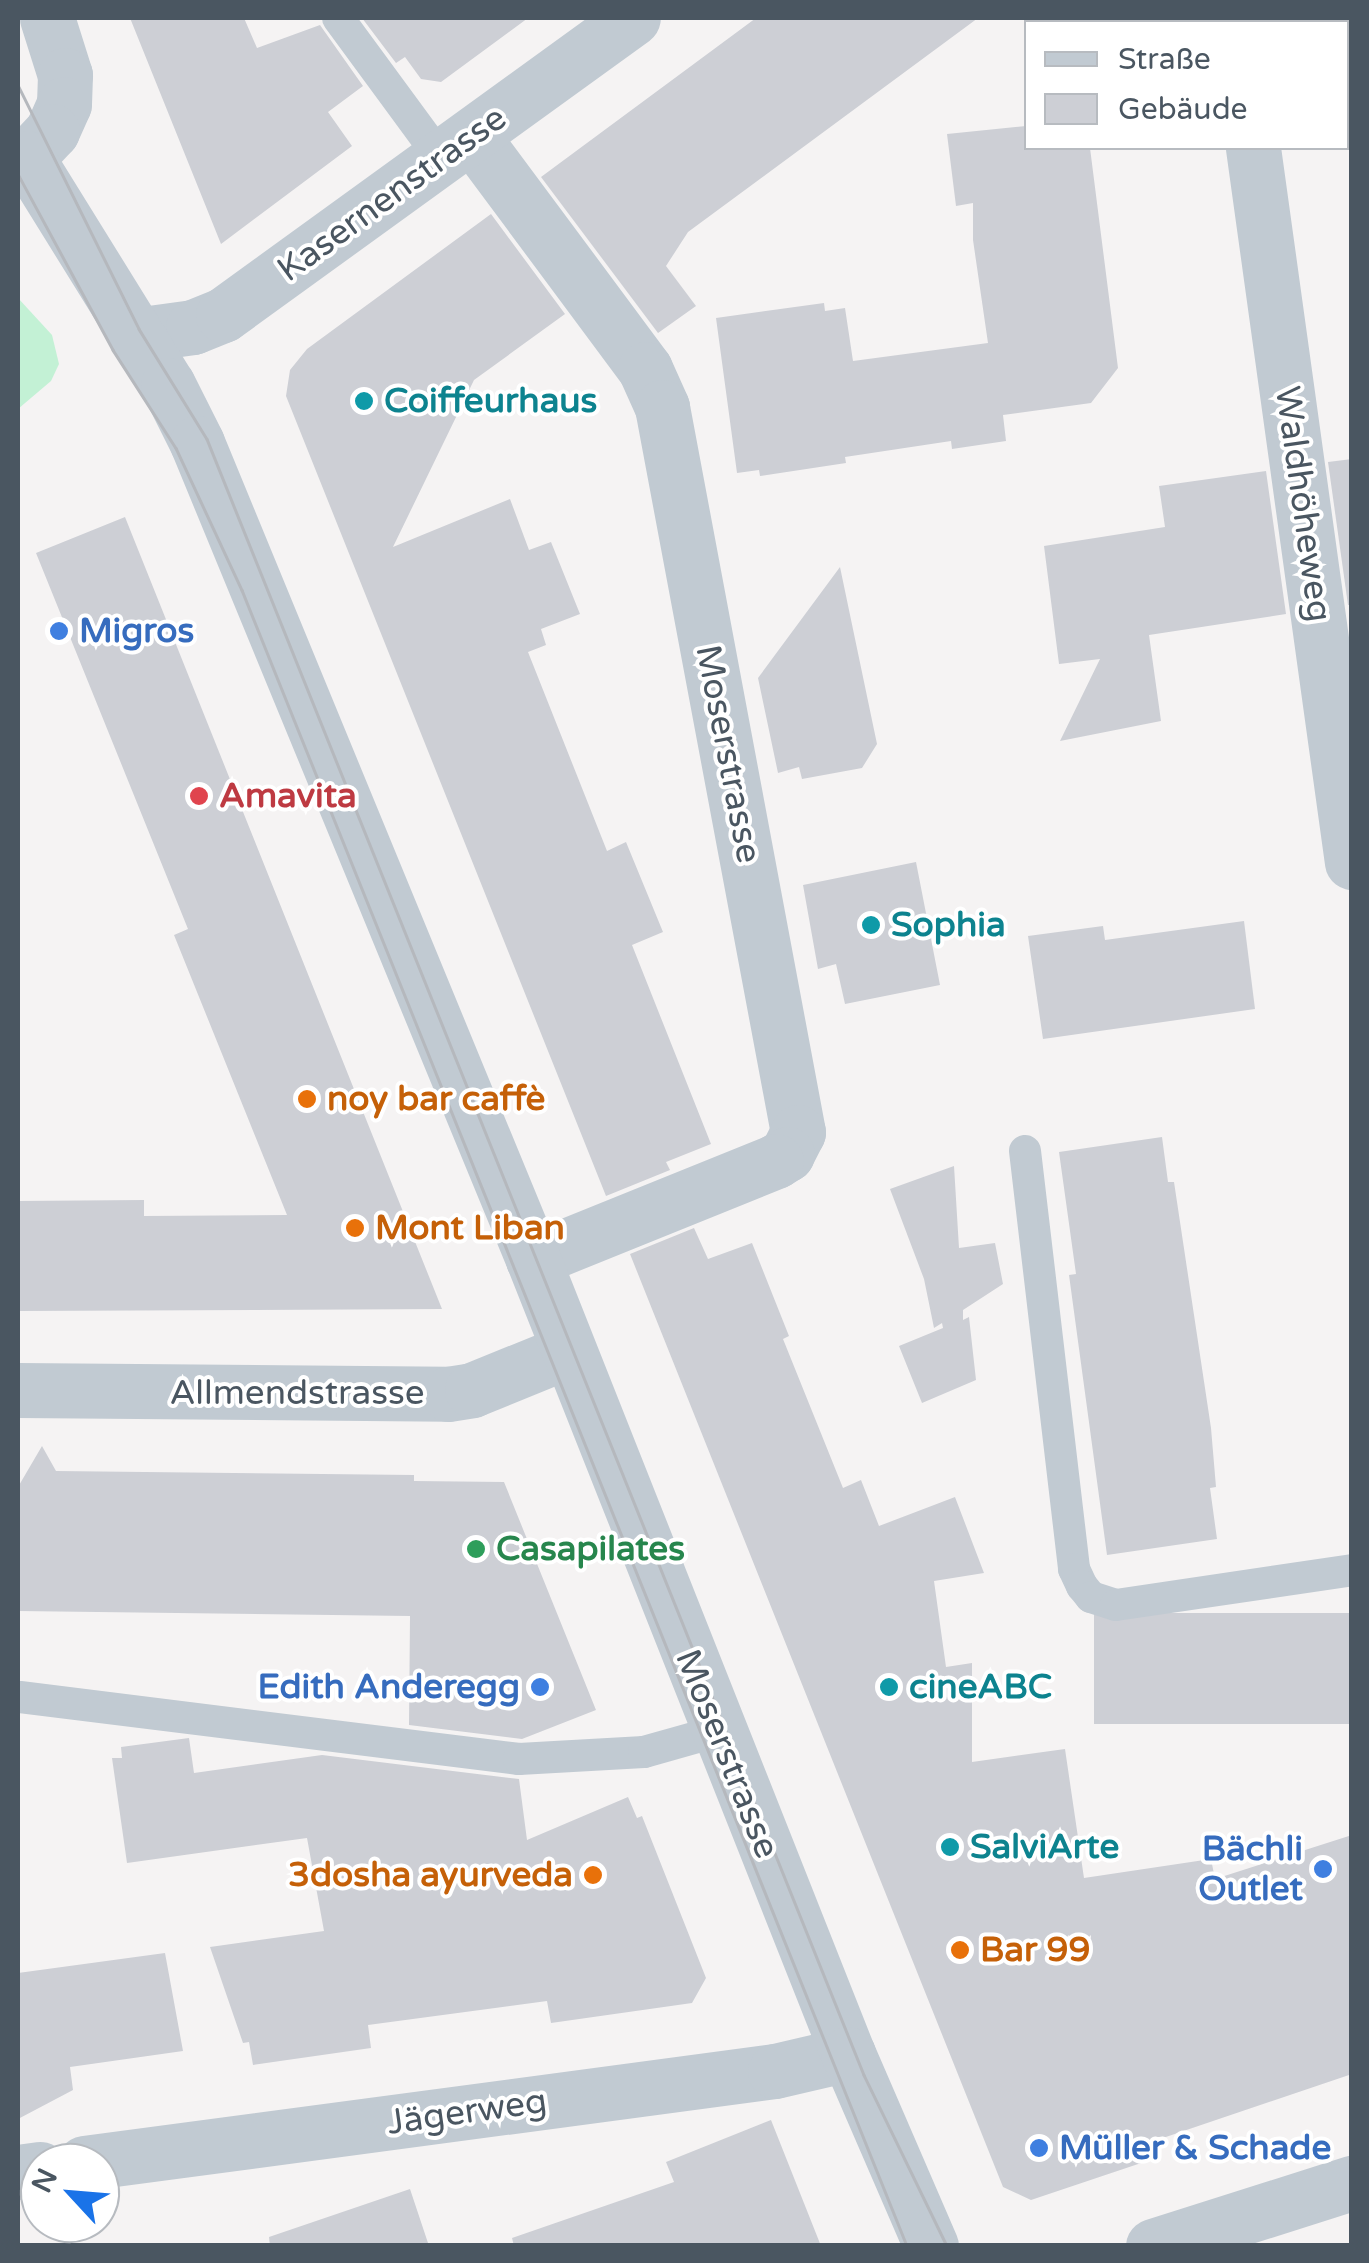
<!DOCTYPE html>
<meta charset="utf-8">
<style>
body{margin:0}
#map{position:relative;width:1369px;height:2263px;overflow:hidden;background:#f5f3f3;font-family:"Varela Round",sans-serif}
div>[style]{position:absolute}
.green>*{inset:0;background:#c3f1d5}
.building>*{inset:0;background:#cdcfd5;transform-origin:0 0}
.service>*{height:32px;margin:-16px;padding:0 16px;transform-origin:16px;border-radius:16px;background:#c1cad2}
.minor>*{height:55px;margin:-27.5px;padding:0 27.5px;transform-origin:27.5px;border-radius:27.5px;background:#c1cad2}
.tertiary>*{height:55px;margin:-27.5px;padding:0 27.5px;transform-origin:27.5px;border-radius:27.5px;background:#c1cad2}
.tram>*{height:2.5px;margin:-1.25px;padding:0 1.25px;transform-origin:1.25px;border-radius:1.25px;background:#b5b8bd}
.dots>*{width:28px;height:28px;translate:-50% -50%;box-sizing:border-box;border:5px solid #fff;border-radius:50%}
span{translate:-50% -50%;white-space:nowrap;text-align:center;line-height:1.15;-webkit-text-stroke:8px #fff;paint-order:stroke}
.street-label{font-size:35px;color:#4a5661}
.culture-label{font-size:35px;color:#0d838f;font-weight:700}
.left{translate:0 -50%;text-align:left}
.shop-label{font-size:35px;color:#366cbe;font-weight:700}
.right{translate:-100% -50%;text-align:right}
.health-label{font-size:35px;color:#be3a42;font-weight:700}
.food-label{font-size:35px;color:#c56008;font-weight:700}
.leisure-label{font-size:35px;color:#27864d;font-weight:700}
.frame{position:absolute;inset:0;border:20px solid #4a5661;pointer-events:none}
.legend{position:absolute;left:1024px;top:20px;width:325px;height:130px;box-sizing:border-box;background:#fff;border:2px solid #b7bbc0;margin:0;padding:12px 18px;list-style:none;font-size:30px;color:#4a5661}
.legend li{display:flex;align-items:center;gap:20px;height:50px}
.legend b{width:50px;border:2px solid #b7bbc0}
.north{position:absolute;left:20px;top:2143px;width:100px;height:100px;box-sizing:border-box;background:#fff;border:2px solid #b7bbc0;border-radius:50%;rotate:296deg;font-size:28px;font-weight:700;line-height:40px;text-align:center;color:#4a5661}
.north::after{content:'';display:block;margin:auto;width:35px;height:45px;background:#1a73e8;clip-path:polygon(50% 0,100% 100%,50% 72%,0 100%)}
</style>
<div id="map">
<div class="green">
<div style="clip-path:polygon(18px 298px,52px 335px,59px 364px,51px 381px,18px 409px)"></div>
</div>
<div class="building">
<div style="clip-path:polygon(130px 18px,244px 18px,257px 48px,320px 25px,363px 86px,328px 112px,352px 146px,221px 244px)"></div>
<div style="clip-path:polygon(362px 18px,528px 18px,441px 82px,421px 79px,405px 57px,396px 63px)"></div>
<div style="clip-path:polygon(756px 18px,978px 18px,688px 232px,666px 266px,696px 306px,658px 333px,541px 177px)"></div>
<div style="clip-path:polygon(1026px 126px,1026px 148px,1090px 148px,1118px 368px,1091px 403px,1003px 415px,1006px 441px,952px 449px,951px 441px,845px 457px,846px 463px,760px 476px,759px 470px,737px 473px,716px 318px,824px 303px,825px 311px,845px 308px,853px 361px,988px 343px,973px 240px,973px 203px,956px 206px,947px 134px)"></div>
<div style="clip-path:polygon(491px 214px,565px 314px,474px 380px,393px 547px,510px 499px,529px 550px,551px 542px,580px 614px,541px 629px,546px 645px,528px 652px,607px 851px,626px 842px,663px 932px,632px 945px,711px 1144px,666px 1162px,670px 1170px,606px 1196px,286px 396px,290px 370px,307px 349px)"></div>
<div style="clip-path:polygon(1352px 459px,1352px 605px,1348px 605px,1328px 462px)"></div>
<div style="clip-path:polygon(1266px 471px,1286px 614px,1149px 635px,1161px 721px,1060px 741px,1100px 659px,1059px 664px,1044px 546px,1165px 527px,1159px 486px)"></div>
<div style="clip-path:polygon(125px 517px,442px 1309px,18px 1311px,18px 1201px,144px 1200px,144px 1216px,287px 1215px,174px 935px,188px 929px,36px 553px)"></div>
<div style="clip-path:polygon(840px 567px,877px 744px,862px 768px,802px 779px,799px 767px,778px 773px,758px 678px)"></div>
<div style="clip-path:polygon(916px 862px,940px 985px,845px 1004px,836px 964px,818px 969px,803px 885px)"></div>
<div style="clip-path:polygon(1244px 921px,1255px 1009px,1043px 1039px,1028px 936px,1103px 926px,1105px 940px)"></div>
<div style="clip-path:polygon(1162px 1137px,1168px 1182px,1174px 1182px,1211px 1428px,1216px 1487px,1210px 1488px,1217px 1539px,1107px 1555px,1069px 1275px,1076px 1274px,1059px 1152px)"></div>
<div style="clip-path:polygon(954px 1166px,959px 1248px,995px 1243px,1003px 1284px,963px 1310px,963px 1320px,969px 1317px,976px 1380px,922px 1403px,899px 1346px,943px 1328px,942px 1323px,934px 1328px,924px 1279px,890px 1189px)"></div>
<div style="clip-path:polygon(694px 1228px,708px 1259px,752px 1243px,789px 1336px,783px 1339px,843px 1488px,861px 1480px,879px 1526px,955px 1497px,984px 1573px,934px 1581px,946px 1667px,972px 1663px,972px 1762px,1065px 1749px,1084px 1878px,1211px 1859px,1215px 1879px,1352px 1835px,1352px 2074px,1154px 2141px,1159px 2157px,1031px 2200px,1003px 2187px,630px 1254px)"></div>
<div style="clip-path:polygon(42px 1446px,56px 1471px,414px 1475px,414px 1481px,504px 1482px,596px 1710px,522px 1739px,409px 1725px,410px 1616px,18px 1611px,18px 1487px)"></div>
<div style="left:1352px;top:1613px;width:111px;height:258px;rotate:90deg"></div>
<div style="clip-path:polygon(189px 1738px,194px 1773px,322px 1755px,519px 1779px,527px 1840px,628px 1797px,637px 1818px,642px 1816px,706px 1978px,692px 2003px,551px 2023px,547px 2001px,368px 2025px,371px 2048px,253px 2065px,249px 2042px,243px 2043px,210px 1947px,324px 1931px,307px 1838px,127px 1863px,112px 1758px,122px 1758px,121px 1747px)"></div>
<div style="clip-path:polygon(165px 1953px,183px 2051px,70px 2067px,73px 2090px,18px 2119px,18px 1973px)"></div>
<div style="clip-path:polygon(771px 2120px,821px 2246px,514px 2246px,512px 2238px,674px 2182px,666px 2162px)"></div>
<div style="clip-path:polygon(410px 2189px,429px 2246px,270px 2246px,269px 2237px)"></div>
</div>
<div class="service">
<div style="left:338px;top:18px;width:174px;rotate:53.7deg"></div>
<div style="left:1025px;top:1151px;width:421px;rotate:83.3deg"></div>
<div style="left:1074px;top:1569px;width:19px;rotate:65deg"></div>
<div style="left:1082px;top:1586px;width:14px;rotate:51deg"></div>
<div style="left:1091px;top:1597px;width:26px;rotate:18deg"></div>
<div style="left:1116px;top:1605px;width:239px;rotate:-8.4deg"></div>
<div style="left:20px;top:1697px;width:503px;rotate:7.08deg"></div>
<div style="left:519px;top:1759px;width:125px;rotate:-3.2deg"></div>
<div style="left:644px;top:1752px;width:77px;rotate:-15.8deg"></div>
</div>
<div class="minor">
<div style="left:1235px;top:18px;width:4px;rotate:76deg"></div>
<div style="left:472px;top:136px;width:290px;rotate:53.4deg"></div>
<div style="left:645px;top:369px;width:42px;rotate:65.9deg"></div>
<div style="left:662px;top:407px;width:738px;rotate:79.38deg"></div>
<div style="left:798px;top:1132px;width:25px;rotate:117deg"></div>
<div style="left:787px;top:1154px;width:13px;rotate:148deg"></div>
<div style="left:776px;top:1161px;width:262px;rotate:158deg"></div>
<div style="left:1253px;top:148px;width:721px;rotate:82.11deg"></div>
<div style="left:135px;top:335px;width:59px;rotate:-7.9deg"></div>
<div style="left:193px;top:327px;width:32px;rotate:-22deg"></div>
<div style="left:223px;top:315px;width:506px;rotate:-35.92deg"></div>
<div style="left:18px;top:1390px;width:430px;rotate:0.5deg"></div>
<div style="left:448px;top:1394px;width:24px;rotate:-9deg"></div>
<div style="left:472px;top:1390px;width:104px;rotate:-22.1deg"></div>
<div style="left:84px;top:2163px;width:697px;rotate:-7.58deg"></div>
<div style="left:775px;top:2071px;width:75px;rotate:-13.1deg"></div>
<div style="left:18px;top:2172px;width:22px;rotate:-8deg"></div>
<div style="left:1153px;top:2246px;width:209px;rotate:-17.6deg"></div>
</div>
<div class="tertiary">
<div style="left:47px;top:18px;width:60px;rotate:72.5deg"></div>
<div style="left:65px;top:75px;width:29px;rotate:92deg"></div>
<div style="left:64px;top:104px;width:30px;rotate:114deg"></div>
<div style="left:52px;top:131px;width:37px;rotate:133deg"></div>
<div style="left:27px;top:158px;width:267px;rotate:58.2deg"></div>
<div style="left:168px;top:385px;width:65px;rotate:63.4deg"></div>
<div style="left:197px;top:443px;width:882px;rotate:67.62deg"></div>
<div style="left:533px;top:1259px;width:855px;rotate:68.39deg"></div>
<div style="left:848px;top:2054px;width:209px;rotate:66.6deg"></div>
</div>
<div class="tram">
<div style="left:18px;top:85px;width:272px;rotate:63.6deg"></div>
<div style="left:139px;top:329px;width:129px;rotate:58.3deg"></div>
<div style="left:207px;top:439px;width:1763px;rotate:68.12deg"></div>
<div style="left:864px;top:2075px;width:190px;rotate:64.1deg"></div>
<div style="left:18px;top:174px;width:200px;rotate:61.6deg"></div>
<div style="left:113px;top:350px;width:117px;rotate:57.3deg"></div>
<div style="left:176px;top:448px;width:157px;rotate:65.1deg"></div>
<div style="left:242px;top:590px;width:1785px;rotate:68.12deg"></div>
</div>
<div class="dots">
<div style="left:364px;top:401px;background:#0f9aa8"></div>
<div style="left:59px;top:631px;background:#3f7fe0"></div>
<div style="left:199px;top:796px;background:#e0444e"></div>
<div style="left:871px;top:925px;background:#0f9aa8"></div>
<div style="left:307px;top:1099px;background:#e8710a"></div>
<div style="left:355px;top:1228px;background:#e8710a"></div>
<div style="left:476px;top:1549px;background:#2e9e5b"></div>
<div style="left:540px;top:1687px;background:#3f7fe0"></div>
<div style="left:889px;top:1687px;background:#0f9aa8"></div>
<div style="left:950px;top:1847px;background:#0f9aa8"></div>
<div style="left:1323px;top:1869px;background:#3f7fe0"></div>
<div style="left:593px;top:1875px;background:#e8710a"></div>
<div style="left:960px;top:1950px;background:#e8710a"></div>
<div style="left:1039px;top:2148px;background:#3f7fe0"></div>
</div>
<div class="street-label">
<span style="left:392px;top:194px;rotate:-36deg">Kasernenstrasse</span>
<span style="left:1303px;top:504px;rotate:82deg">Waldhöheweg</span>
<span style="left:728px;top:754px;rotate:79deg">Moserstrasse</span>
<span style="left:297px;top:1393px">Allmendstrasse</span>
<span style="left:727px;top:1754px;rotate:68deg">Moserstrasse</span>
<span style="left:467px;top:2112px;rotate:-8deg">Jägerweg</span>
</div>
<div class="culture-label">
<span class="left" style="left:384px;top:401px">Coiffeurhaus</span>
<span class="left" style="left:891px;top:925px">Sophia</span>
<span class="left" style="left:909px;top:1687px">cineABC</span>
<span class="left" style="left:970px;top:1847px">SalviArte</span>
</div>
<div class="shop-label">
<span class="left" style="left:79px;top:631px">Migros</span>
<span class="right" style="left:520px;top:1687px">Edith Anderegg</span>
<span class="right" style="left:1303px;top:1869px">Bächli<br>Outlet</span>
<span class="left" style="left:1059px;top:2148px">Müller &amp; Schade</span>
</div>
<div class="health-label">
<span class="left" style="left:219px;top:796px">Amavita</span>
</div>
<div class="food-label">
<span class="left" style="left:327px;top:1099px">noy bar caffè</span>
<span class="left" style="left:375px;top:1228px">Mont Liban</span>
<span class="right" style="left:573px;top:1875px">3dosha ayurveda</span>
<span class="left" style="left:980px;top:1950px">Bar 99</span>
</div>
<div class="leisure-label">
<span class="left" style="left:496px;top:1549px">Casapilates</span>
</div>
<div class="frame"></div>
<ul class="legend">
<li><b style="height:12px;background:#c1cad2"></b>Straße</li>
<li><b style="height:28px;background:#cdcfd5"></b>Gebäude</li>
</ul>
<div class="north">N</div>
</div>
